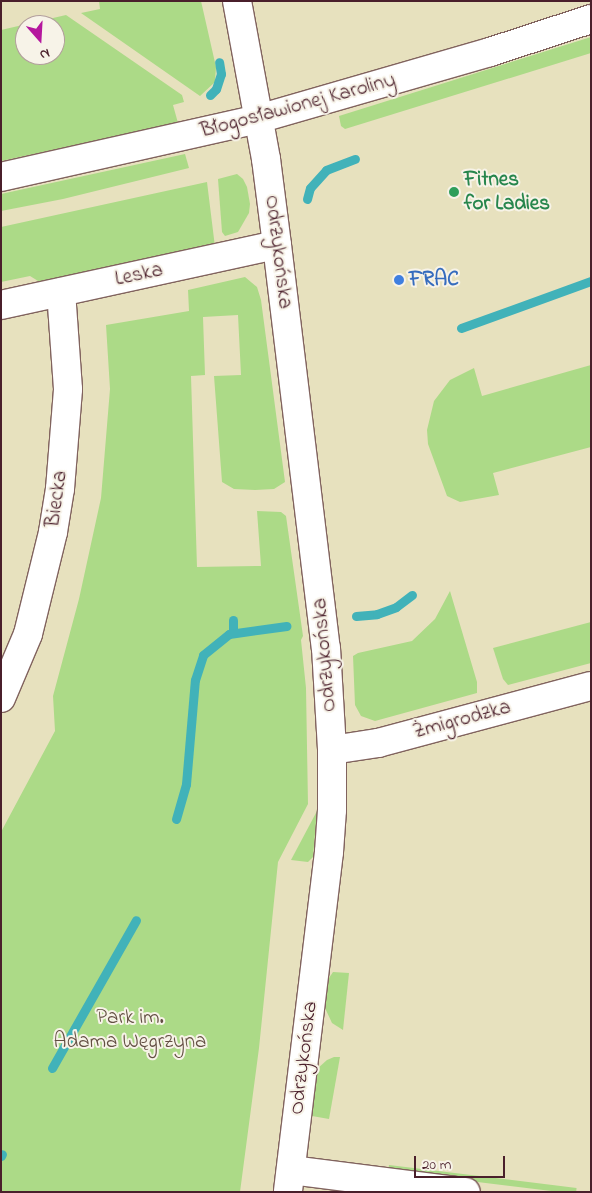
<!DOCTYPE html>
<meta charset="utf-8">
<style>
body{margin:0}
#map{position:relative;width:592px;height:1193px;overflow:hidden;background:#e7e1be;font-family:"Indie Flower",sans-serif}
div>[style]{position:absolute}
.green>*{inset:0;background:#acda87;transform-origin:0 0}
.stream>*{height:9px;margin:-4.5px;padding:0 4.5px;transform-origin:4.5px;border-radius:4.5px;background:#41b2b9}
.roads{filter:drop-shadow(1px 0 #81635e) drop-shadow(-1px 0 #81635e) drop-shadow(0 1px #81635e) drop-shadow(0 -1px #81635e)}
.minor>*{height:28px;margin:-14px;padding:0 14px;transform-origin:14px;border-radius:14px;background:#fff}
.tertiary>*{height:28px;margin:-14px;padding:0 14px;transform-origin:14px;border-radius:14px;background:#fff}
.dots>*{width:14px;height:14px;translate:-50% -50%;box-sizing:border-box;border:2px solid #f7f3e8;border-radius:50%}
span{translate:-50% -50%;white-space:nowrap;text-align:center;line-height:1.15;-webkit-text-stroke:4px #f7f3e8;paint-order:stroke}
.street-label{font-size:21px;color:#4a1f2b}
.leisure-label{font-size:21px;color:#27864d;font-weight:700}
.left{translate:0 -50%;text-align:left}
.shop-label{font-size:21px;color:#366cbe;font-weight:700}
.park-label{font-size:21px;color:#624e42}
.frame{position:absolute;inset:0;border:2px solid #4a1f2b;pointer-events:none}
.north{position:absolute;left:15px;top:15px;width:50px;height:50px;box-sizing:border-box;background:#f7f3e8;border:1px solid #b29e9c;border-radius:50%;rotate:161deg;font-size:14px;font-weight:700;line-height:20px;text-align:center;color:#4a1f2b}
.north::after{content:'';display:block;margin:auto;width:18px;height:22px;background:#b5179e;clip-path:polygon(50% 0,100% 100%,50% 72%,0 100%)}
.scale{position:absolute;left:414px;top:1156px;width:91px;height:22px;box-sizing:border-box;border:2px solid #4a1f2b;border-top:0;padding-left:6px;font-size:15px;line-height:18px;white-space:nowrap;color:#4a1f2b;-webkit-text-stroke:4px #f7f3e8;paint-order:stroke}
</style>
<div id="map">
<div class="green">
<div style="clip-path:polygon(99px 1px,201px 1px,216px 67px,215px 82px,200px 96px,81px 13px,100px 9px)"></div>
<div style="clip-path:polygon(evenodd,66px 15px,182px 95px,184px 102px,173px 105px,178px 123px,1px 161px,1px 30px,66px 15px,25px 25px,55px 25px,55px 55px,25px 55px,25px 25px)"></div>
<div style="clip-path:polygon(591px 37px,591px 53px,345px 129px,341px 126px,339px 116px)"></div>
<div style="clip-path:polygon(185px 154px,189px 168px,63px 199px,1px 211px,1px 194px)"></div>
<div style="clip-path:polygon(237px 174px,243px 179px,247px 187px,250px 204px,249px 213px,238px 232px,225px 236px,222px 232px,218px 179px)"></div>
<div style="clip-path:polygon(207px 182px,215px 247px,43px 284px,30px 276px,1px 282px,1px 227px)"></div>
<div style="clip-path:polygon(245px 277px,257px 287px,261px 300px,285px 482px,274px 489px,255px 490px,234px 489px,222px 482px,214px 376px,241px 375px,238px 315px,203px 317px,205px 375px,191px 376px,197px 567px,261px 566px,257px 511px,281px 512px,286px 516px,303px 636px,301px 640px,306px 688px,308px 804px,278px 862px,259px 1048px,240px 1192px,1px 1192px,1px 832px,55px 731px,53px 696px,79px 599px,101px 498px,110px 389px,106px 325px,189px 311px,188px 290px)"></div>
<div style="clip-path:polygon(591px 365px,591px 447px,493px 473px,499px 495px,460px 502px,447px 496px,428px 444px,427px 430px,434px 401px,450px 380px,474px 368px,482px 396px)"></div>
<div style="clip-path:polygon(450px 591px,477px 682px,477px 693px,375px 721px,361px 716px,355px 705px,353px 656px,358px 653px,412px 641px,435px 619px)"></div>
<div style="clip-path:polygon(591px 622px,591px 663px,508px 685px,503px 679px,493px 648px)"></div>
<div style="clip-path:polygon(317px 811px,313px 857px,308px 862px,291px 860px)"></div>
<div style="clip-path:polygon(333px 972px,349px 973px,343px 1030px,332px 1023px,325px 1008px,329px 978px)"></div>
<div style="clip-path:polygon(334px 1057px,340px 1057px,329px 1119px,312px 1116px,317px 1069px,327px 1060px)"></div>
<div style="left:389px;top:1165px;width:189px;height:6px;rotate:7deg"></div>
</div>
<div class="stream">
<div style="left:210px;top:95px;width:8px;rotate:-45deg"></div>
<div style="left:216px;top:89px;width:16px;rotate:-72deg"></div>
<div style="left:221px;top:74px;width:12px;rotate:-99deg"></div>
<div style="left:307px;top:199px;width:11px;rotate:-75deg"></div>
<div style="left:310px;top:188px;width:24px;rotate:-48deg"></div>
<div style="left:326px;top:170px;width:31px;rotate:-21deg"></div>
<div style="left:461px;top:328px;width:138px;rotate:-19.9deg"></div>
<div style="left:356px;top:616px;width:21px;rotate:-5deg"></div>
<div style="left:377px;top:614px;width:20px;rotate:-20deg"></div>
<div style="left:396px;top:607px;width:20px;rotate:-37deg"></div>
<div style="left:233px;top:620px;width:13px;rotate:90deg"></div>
<div style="left:176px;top:819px;width:36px;rotate:-74deg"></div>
<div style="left:186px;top:784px;width:104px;rotate:-85.1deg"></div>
<div style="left:195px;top:680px;width:26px;rotate:-72deg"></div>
<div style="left:203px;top:655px;width:33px;rotate:-39deg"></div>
<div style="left:229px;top:634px;width:58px;rotate:-8deg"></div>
<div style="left:52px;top:1068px;width:170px;rotate:-60.4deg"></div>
<div style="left:1px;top:1156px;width:2px;rotate:-63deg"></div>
</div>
<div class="roads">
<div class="minor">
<div style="left:237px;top:1px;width:161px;rotate:79.6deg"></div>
<div style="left:266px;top:159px;width:87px;rotate:82.7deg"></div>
<div style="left:277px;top:245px;width:406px;rotate:83.1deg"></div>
<div style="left:326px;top:648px;width:102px;rotate:86.6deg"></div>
<div style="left:332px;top:750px;width:60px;rotate:90deg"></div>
<div style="left:332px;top:810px;width:42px;rotate:94.1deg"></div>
<div style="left:329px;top:852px;width:342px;rotate:96.9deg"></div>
<div style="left:258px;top:119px;width:241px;rotate:-16.1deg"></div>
<div style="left:490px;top:52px;width:106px;rotate:-18.1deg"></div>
<div style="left:1px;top:305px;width:282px;rotate:-12.3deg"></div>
<div style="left:1px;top:698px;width:69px;rotate:-67.1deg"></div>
<div style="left:28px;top:634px;width:105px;rotate:-76.2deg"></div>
<div style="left:53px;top:532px;width:44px;rotate:-80.8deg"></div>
<div style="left:60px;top:489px;width:100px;rotate:-85.4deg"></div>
<div style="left:68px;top:389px;width:97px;rotate:-94.1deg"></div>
<div style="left:332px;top:750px;width:47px;rotate:-8.7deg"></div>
<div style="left:378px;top:743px;width:220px;rotate:-15deg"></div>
<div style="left:291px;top:1170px;width:176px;rotate:7.2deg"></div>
</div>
<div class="tertiary">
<div style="left:1px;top:177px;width:263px;rotate:-12.7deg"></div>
</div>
</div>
<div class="dots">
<div style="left:454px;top:192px;background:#2e9e5b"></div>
<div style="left:399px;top:280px;background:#3f7fe0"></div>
</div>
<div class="street-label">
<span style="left:298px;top:106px;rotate:-15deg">Błogosławionej Karoliny</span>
<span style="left:278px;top:252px;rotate:83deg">Odrzykońska</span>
<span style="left:139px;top:275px;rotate:-12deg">Leska</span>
<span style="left:57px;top:499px;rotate:-82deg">Biecka</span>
<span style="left:325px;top:655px;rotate:-95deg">Odrzykońska</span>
<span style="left:462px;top:720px;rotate:-15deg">Żmigrodzka</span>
<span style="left:304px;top:1058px;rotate:-83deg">Odrzykońska</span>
</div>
<div class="leisure-label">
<span class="left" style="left:464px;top:192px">Fitnes<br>for Ladies</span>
</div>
<div class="shop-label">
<span class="left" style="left:409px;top:280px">FRAC</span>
</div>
<div class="park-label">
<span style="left:130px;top:1030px">Park im.<br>Adama Węgrzyna</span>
</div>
<div class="frame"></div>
<div class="north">N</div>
<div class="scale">20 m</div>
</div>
